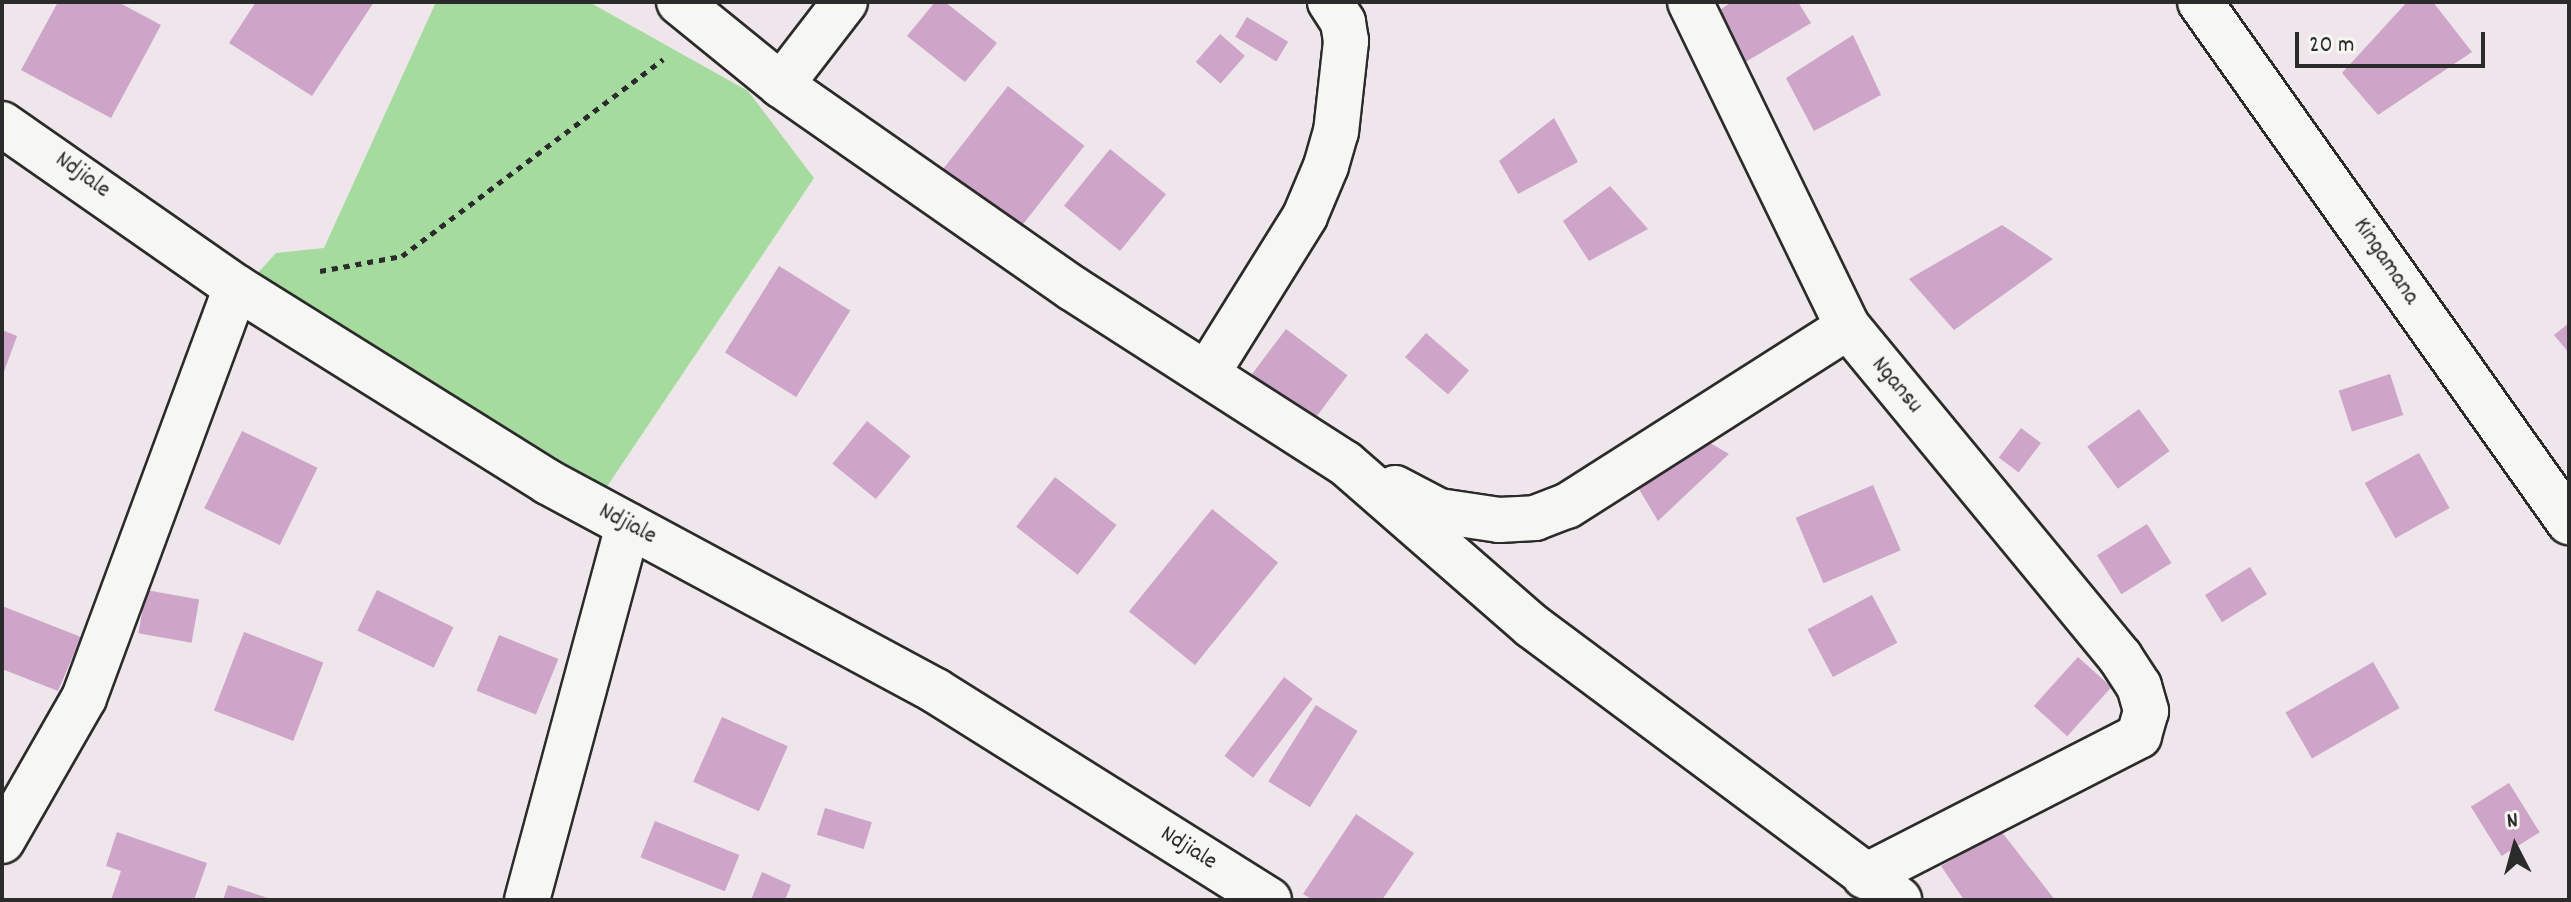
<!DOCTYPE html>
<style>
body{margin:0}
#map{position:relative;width:2571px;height:902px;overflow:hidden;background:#eee6ea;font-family:Dekko,sans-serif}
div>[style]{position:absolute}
.green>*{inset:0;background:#a5db9e}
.building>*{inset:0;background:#cea4c9;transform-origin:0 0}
.path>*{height:5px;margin-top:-2.5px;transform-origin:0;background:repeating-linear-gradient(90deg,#2b2b2b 0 6px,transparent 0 12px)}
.roads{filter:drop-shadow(2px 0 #2b2b2b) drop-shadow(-2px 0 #2b2b2b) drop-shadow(0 2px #2b2b2b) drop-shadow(0 -2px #2b2b2b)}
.street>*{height:44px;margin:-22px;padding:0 22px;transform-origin:22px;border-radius:22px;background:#f6f6f2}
span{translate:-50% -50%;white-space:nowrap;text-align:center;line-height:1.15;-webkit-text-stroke:7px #f6f6f2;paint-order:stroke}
.street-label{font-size:24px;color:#2b2b2b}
.frame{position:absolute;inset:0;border:4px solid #2b2b2b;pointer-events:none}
.north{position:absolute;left:2475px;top:806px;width:80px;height:80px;-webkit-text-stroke:6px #f6f6f2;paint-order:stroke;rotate:354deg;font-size:22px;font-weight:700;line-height:32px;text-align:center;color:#2b2b2b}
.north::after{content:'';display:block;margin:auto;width:28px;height:36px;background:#2b2b2b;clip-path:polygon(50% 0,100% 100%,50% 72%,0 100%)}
.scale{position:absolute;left:2295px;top:32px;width:190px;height:36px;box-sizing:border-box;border:4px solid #2b2b2b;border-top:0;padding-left:10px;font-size:24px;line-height:28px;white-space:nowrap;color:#2b2b2b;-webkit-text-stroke:6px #f6f6f2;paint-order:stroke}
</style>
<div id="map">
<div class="green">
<div style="clip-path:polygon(436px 2px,589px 2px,748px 91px,814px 178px,606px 488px,256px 275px,276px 253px,324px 248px)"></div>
</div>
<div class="building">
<div style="clip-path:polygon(58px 2px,118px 2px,161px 25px,111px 118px,21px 70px)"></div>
<div style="clip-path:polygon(256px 2px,374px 2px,312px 96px,229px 43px)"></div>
<div style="clip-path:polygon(935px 2px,945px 2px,997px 43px,965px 82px,907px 36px)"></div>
<div style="clip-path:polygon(1732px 2px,1798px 2px,1811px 23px,1732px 70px,1704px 20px)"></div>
<div style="clip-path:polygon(2407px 2px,2433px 2px,2472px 52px,2378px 115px,2342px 73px)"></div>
<div style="left:1247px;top:17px;width:48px;height:23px;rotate:31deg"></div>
<div style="left:1220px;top:34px;width:33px;height:37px;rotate:41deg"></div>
<div style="clip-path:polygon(1853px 35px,1881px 95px,1814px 131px,1786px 78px)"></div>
<div style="left:1008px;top:86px;width:97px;height:108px;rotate:38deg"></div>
<div style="clip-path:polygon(1554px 118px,1578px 162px,1518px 194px,1499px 161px)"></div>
<div style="left:1110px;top:149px;width:72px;height:73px;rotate:39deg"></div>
<div style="clip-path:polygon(1610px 186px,1648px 229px,1589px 261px,1563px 221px)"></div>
<div style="clip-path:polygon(2002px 225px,2053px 259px,1954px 330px,1909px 279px)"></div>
<div style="left:779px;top:266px;width:84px;height:102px;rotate:32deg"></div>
<div style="clip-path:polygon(2569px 323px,2569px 353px,2554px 335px)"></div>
<div style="left:1286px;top:329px;width:77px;height:60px;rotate:37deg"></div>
<div style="clip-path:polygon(2px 330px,17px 336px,2px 377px)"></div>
<div style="left:1426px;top:333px;width:57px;height:32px;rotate:41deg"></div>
<div style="left:2390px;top:374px;width:43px;height:54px;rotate:72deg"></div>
<div style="left:2139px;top:409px;width:52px;height:64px;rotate:54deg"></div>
<div style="left:867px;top:421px;width:56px;height:55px;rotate:39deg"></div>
<div style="left:2021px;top:428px;width:25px;height:37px;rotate:37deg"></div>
<div style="left:242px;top:431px;width:84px;height:86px;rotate:26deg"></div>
<div style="clip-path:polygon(1693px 433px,1729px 454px,1658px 521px,1633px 479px)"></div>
<div style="left:2419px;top:453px;width:63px;height:62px;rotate:61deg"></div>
<div style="left:1055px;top:477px;width:78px;height:63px;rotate:38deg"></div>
<div style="left:1873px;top:485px;width:71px;height:84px;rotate:67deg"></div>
<div style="left:1212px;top:509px;width:85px;height:132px;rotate:39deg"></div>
<div style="left:2147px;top:524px;width:46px;height:59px;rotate:58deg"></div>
<div style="left:2250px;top:567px;width:32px;height:53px;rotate:58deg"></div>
<div style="left:146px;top:590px;width:54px;height:44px;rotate:10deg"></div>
<div style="left:377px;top:590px;width:85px;height:45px;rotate:26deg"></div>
<div style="left:1872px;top:595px;width:54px;height:73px;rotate:62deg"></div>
<div style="clip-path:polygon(2px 606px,81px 637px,58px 691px,2px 669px)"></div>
<div style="left:244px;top:632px;width:85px;height:84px;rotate:21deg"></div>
<div style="left:499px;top:635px;width:64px;height:60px;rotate:22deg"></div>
<div style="left:2078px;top:657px;width:45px;height:66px;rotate:42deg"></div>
<div style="left:2373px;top:662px;width:53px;height:101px;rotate:60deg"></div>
<div style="left:1284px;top:677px;width:36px;height:99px;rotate:37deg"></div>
<div style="left:1316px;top:705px;width:49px;height:90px;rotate:32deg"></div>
<div style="left:722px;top:717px;width:72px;height:71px;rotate:24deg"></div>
<div style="left:2509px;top:783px;width:58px;height:45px;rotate:58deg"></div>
<div style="left:825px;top:808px;width:49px;height:28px;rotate:17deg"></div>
<div style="clip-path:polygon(1356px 814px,1414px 853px,1382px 900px,1313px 900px,1303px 894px)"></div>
<div style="left:655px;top:821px;width:91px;height:39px;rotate:22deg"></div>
<div style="clip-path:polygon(2001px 831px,2055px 900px,1964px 900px,1941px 866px)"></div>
<div style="clip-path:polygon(117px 832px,207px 863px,194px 900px,111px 900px,121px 871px,106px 866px)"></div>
<div style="clip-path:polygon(762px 872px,791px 885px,785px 900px,751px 900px)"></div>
<div style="clip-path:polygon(228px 885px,271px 899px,271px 900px,223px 900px)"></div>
</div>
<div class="path">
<div style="left:320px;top:271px;width:83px;rotate:-10.4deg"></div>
<div style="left:402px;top:256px;width:327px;rotate:-37deg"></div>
</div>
<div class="roads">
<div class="street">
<div style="left:679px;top:2px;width:132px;rotate:39.1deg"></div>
<div style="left:781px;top:85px;width:355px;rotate:34.9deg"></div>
<div style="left:1072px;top:288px;width:324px;rotate:32.7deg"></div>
<div style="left:1345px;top:463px;width:248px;rotate:41.1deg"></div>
<div style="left:1532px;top:626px;width:458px;rotate:36.7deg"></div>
<div style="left:1690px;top:2px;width:361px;rotate:64.1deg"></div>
<div style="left:1848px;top:327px;width:428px;rotate:50.5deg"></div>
<div style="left:2120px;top:657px;width:35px;rotate:57deg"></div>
<div style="left:2139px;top:686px;width:26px;rotate:74deg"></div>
<div style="left:2146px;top:711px;width:26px;rotate:106deg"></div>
<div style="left:2139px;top:736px;width:308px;rotate:152.9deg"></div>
<div style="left:2200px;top:2px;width:638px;rotate:54.64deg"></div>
<div style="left:781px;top:85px;width:105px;rotate:-52.4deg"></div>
<div style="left:2px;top:124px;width:285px;rotate:34.9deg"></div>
<div style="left:236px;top:287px;width:368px;rotate:32deg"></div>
<div style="left:548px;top:482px;width:441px;rotate:28.3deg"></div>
<div style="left:936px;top:691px;width:393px;rotate:32.1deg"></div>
<div style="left:1208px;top:372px;width:184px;rotate:-58.1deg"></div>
<div style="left:1305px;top:216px;width:54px;rotate:-67.2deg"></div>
<div style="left:1326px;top:166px;width:35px;rotate:-74deg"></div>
<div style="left:1336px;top:132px;width:92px;rotate:-83.7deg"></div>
<div style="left:1346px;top:41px;width:19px;rotate:-99deg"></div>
<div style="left:1343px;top:22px;width:24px;rotate:-123deg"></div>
<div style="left:1395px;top:488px;width:50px;rotate:27.6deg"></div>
<div style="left:1439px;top:511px;width:61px;rotate:8.5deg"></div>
<div style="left:1499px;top:520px;width:36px;rotate:-3deg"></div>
<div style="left:1535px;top:518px;width:34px;rotate:-21deg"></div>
<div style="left:1567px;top:506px;width:333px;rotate:-32.5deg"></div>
<div style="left:2px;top:841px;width:165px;rotate:-60.2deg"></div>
<div style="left:84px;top:698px;width:438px;rotate:-69.7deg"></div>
<div style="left:527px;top:900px;width:388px;rotate:-74.9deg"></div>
</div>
</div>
<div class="street-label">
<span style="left:82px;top:176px;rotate:36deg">Ndjiale</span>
<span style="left:2385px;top:262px;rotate:56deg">Kingamana</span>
<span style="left:1896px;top:386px;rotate:50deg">Ngansu</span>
<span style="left:627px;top:525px;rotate:28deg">Ndjiale</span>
<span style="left:1188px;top:849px;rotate:32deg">Ndjiale</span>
</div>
<div class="frame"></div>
<div class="north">N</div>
<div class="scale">20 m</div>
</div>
